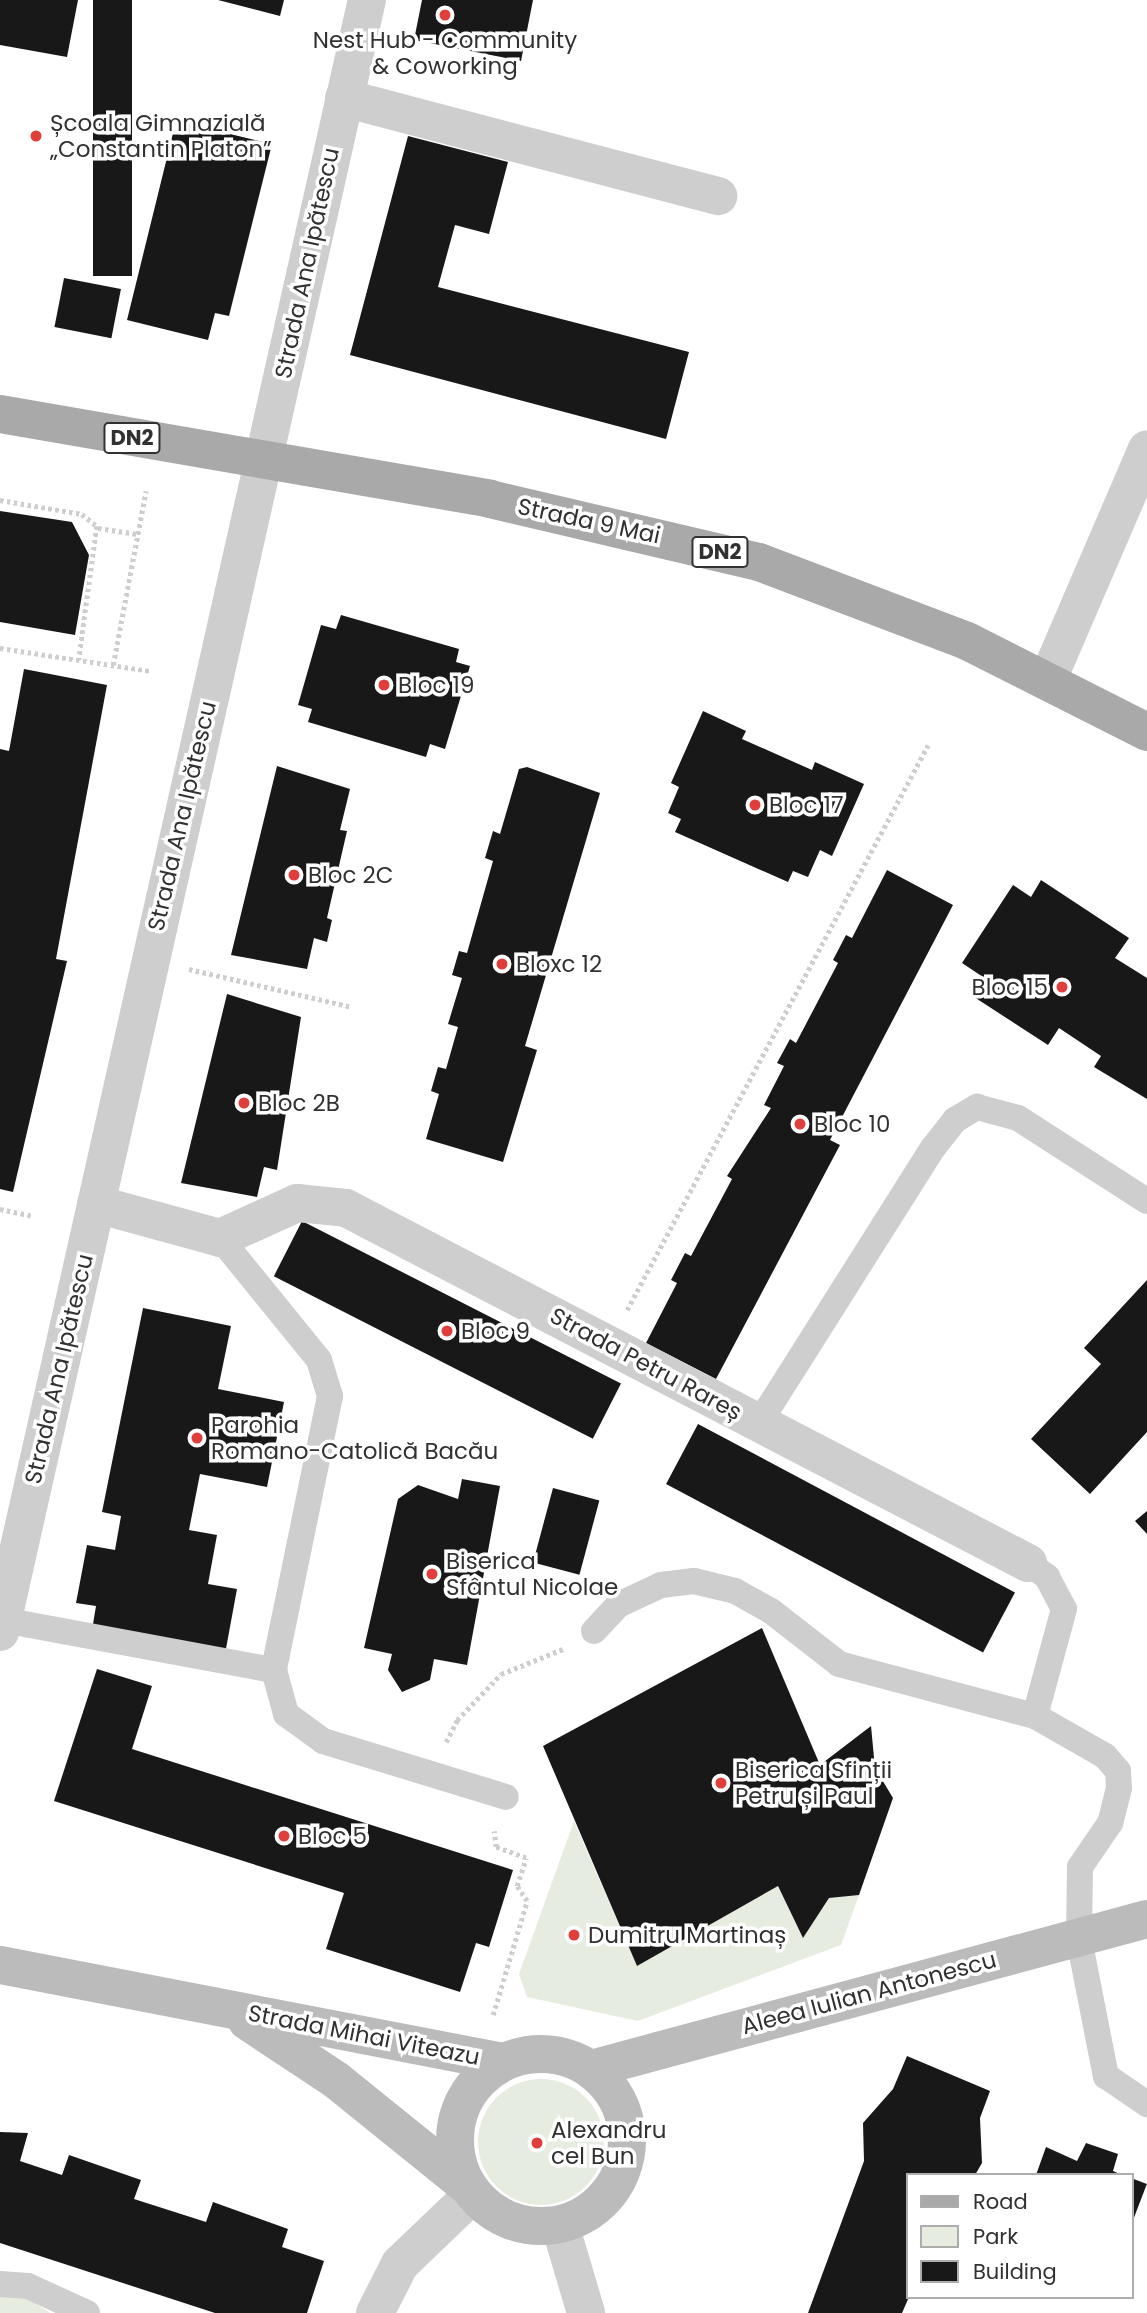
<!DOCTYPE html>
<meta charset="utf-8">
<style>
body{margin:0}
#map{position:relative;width:1147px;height:2313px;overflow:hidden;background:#fff;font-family:Poppins,sans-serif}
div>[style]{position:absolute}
.green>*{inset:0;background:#e6ede0}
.round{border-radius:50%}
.building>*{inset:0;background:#181818;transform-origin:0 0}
.path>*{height:4.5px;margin-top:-2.25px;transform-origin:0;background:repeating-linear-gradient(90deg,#cecece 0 3.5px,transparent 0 7px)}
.lane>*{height:26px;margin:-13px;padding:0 13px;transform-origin:13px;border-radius:13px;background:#cecece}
.street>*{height:38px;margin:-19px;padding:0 19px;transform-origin:19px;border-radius:19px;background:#cecece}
.secondary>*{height:38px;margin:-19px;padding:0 19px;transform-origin:19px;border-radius:19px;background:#bbb}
.secondary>.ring{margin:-19px;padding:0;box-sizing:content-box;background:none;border:38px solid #bbb;border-radius:50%}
.primary>*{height:38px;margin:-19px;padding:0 19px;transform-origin:19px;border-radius:19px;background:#a9a9a9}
.dots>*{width:19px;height:19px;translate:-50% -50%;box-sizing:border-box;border:4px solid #fff;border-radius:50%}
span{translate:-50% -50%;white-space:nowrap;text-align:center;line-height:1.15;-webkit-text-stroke:7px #fff;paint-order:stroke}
.shield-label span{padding:2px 5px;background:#fff;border:2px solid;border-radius:5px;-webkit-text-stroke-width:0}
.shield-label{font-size:21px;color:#313131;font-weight:700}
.poi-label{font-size:23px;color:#313131}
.left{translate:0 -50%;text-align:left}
.right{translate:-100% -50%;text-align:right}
.street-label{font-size:23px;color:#313131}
.legend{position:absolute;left:906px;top:2173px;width:228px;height:126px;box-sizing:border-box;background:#fff;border:2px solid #adadad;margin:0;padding:9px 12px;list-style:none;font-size:21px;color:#313131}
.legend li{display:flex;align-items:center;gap:14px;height:35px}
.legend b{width:35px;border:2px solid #adadad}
</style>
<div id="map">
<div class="green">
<div style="clip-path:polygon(574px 1821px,637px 1966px,778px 1886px,803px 1938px,829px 1898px,859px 1895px,841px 1945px,638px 2021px,527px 1997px,519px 1974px)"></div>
<div class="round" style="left:478px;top:2079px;width:126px;height:126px"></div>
<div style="clip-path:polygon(0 2285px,22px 2294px,50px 2313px,0 2313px)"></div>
</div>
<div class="building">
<div style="clip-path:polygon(0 0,78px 0,67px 57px,0 45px)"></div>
<div style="left:93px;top:0;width:39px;height:276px"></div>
<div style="clip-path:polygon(218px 0,284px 0,280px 16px)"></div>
<div style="clip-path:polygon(422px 0,533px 0,521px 61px,414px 40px)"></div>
<div style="clip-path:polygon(176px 121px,272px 144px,229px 316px,215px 313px,208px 340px,127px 320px)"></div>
<div style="clip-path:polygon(408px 136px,508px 162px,489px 234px,455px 225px,438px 287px,689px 352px,666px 439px,350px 355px)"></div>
<div style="left:64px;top:278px;width:58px;height:50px;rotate:11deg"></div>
<div style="clip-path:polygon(0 511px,72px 522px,89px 555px,75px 635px,0 622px)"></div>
<div style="clip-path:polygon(341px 615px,459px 649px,456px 662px,470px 666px,445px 749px,430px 744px,426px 757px,308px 722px,312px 709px,298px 705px,321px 625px,336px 629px)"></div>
<div style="clip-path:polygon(24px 669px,107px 685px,56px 959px,67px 961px,13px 1192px,0 1189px,0 749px,9px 751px)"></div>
<div style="clip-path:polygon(703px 711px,746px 731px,742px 739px,812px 770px,815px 762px,864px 784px,832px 856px,820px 850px,808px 877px,793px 871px,788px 882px,675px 832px,681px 819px,668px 813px,679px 787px,671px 783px)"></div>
<div style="clip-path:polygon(277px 766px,350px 789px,340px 830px,347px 831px,327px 918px,332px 920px,327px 942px,314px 938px,307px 969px,231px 955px)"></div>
<div style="clip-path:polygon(527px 767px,600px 793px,525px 1046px,537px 1050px,503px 1162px,426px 1139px,439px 1094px,431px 1091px,438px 1067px,446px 1069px,458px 1027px,448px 1024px,462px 978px,452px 975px,459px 951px,467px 953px,493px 861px,485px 858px,493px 831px,500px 834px,519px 769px)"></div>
<div style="clip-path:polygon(887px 870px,953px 905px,830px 1140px,840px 1145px,716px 1379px,646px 1343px,677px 1283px,671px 1280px,685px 1253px,691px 1256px,732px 1179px,727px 1176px,771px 1108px,764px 1105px,784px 1066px,777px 1063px,790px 1039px,796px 1043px,838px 963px,833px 960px,846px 935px,852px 938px)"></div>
<div style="clip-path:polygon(1041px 880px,1129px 938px,1115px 958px,1147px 978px,1147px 1099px,1094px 1067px,1101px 1056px,1059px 1028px,1048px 1045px,971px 995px,983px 977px,962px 963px,1013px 885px,1031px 897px)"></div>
<div style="clip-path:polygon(227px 994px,301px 1017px,277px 1170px,264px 1167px,257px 1197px,181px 1183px)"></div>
<div style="left:302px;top:1221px;width:358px;height:62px;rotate:27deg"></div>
<div style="clip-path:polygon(1147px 1280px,1147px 1432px,1090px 1494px,1031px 1439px,1101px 1364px,1084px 1348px)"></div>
<div style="clip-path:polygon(143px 1308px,231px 1326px,218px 1389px,284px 1402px,267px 1487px,200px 1474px,189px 1530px,217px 1535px,208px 1584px,237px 1589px,225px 1654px,92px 1630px,96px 1606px,76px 1603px,87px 1545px,115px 1550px,121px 1516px,102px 1512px)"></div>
<div style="left:698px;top:1424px;width:359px;height:68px;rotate:28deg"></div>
<div style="clip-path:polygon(462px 1479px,500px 1486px,467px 1665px,434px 1659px,430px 1680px,402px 1692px,388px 1670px,392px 1654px,364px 1648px,398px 1499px,418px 1485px,458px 1499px)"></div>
<div style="left:553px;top:1488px;width:48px;height:77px;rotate:15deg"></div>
<div style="clip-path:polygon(1147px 1511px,1147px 1534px,1135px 1521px)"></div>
<div style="clip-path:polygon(762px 1628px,820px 1765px,871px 1726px,875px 1768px,893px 1798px,859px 1895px,829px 1898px,803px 1938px,778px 1886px,637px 1966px,543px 1746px)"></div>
<div style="clip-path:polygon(97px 1669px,152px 1686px,132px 1749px,513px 1870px,489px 1947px,476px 1943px,460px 1992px,326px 1949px,344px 1893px,54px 1801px)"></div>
<div style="clip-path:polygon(907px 2056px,990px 2091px,980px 2118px,982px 2163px,975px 2175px,907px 2175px,909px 2297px,902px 2313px,808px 2313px,864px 2161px,863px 2123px,893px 2089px)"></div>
<div style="clip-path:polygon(0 2132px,28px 2133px,20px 2161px,62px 2175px,69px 2155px,141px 2180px,134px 2199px,206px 2222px,213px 2202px,288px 2229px,282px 2247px,324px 2261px,307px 2313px,215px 2313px,0 2243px)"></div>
<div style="clip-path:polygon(1086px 2143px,1118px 2154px,1113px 2171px,1122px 2175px,1036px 2175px,1046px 2147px,1077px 2161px)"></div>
<div style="left:1131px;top:2178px;width:17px;height:85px;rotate:21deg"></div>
</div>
<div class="path">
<div style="left:0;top:500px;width:83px;rotate:9.7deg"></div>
<div style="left:82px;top:514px;width:19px;rotate:39deg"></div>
<div style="left:97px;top:526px;width:135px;rotate:97.7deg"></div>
<div style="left:98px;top:528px;width:40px;rotate:8.5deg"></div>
<div style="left:0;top:648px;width:153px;rotate:8.7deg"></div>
<div style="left:113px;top:665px;width:177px;rotate:-79.3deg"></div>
<div style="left:189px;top:969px;width:167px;rotate:13.1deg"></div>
<div style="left:0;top:1209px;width:34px;rotate:12deg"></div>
<div style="left:627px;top:1310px;width:640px;rotate:-61.95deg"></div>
<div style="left:446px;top:1742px;width:25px;rotate:-63deg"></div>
<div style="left:457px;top:1720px;width:64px;rotate:-46.3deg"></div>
<div style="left:501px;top:1674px;width:67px;rotate:-22deg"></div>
<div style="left:493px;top:2015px;width:119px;rotate:-73.4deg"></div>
<div style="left:527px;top:1901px;width:18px;rotate:-124deg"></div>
<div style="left:517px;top:1886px;width:29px;rotate:-72deg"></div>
<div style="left:526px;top:1858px;width:32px;rotate:-160deg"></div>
<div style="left:496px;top:1847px;width:16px;rotate:-97deg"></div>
</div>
<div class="lane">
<div style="left:220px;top:1238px;width:157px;rotate:50.9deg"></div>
<div style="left:319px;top:1360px;width:38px;rotate:73deg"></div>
<div style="left:330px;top:1396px;width:280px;rotate:101.6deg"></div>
<div style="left:274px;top:1670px;width:46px;rotate:74.7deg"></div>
<div style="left:286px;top:1714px;width:46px;rotate:36.1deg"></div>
<div style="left:323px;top:1741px;width:191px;rotate:17deg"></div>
<div style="left:759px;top:1423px;width:325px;rotate:-57.7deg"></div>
<div style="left:933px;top:1148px;width:36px;rotate:-52deg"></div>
<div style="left:955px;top:1120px;width:26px;rotate:-31deg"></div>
<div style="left:977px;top:1107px;width:42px;rotate:15deg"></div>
<div style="left:1018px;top:1118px;width:153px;rotate:32.8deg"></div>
<div style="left:1028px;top:1563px;width:24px;rotate:36deg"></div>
<div style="left:1047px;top:1577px;width:36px;rotate:62deg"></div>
<div style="left:1064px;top:1609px;width:111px;rotate:105.2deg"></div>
<div style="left:3px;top:1620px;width:276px;rotate:10.5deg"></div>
<div style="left:594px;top:1631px;width:35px;rotate:-47deg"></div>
<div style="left:618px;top:1605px;width:47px;rotate:-24.9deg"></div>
<div style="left:661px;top:1585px;width:33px;rotate:-7deg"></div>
<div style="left:694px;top:1581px;width:42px;rotate:13.7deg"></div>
<div style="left:735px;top:1591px;width:41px;rotate:29.1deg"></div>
<div style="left:771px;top:1611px;width:86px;rotate:37.9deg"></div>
<div style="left:839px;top:1664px;width:203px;rotate:14.9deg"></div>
<div style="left:1035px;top:1716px;width:81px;rotate:29.7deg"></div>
<div style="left:1105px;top:1756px;width:20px;rotate:49deg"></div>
<div style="left:1118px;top:1771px;width:17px;rotate:87deg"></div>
<div style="left:1119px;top:1788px;width:36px;rotate:104deg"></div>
<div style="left:1110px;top:1823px;width:53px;rotate:124.3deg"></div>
<div style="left:1080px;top:1867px;width:72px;rotate:90.8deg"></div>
<div style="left:1079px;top:1939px;width:140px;rotate:78.9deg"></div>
<div style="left:1106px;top:2076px;width:50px;rotate:34.3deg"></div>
<div style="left:0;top:2284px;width:28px;rotate:4deg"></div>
<div style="left:28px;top:2286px;width:65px;rotate:24.6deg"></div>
</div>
<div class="street">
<div style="left:344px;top:98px;width:387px;rotate:14.7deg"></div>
<div style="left:1048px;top:679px;width:250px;rotate:-66.7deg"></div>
<div style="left:96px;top:1204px;width:129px;rotate:15.3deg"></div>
<div style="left:220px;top:1238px;width:85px;rotate:-24.4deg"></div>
<div style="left:297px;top:1203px;width:49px;rotate:5.8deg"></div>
<div style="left:346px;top:1208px;width:769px;rotate:27.5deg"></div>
<div style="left:0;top:1632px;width:1673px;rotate:-77.33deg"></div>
<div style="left:560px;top:2225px;width:92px;rotate:73.5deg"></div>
<div style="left:375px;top:2313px;width:55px;rotate:-63deg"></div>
<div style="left:400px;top:2264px;width:101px;rotate:-43.8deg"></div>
</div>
<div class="secondary">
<div style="left:0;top:1965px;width:512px;rotate:10.92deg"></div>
<div style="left:247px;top:2021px;width:107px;rotate:33.5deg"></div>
<div style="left:336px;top:2080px;width:167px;rotate:38.9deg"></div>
<div class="ring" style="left:455px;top:2054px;width:134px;height:134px"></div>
<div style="left:591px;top:2069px;width:576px;rotate:-15.1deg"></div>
</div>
<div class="primary">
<div style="left:0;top:414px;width:497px;rotate:9.8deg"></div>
<div style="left:490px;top:499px;width:276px;rotate:13.2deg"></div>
<div style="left:759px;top:562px;width:222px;rotate:20.8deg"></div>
<div style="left:967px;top:641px;width:202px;rotate:26.8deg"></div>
</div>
<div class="dots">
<div style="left:445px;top:15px;background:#e03e3a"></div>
<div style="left:36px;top:136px;background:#e03e3a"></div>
<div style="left:384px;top:685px;background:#e03e3a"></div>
<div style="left:755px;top:805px;background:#e03e3a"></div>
<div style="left:294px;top:875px;background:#e03e3a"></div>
<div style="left:502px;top:964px;background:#e03e3a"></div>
<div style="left:1062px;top:987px;background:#e03e3a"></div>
<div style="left:244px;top:1103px;background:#e03e3a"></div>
<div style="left:800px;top:1124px;background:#e03e3a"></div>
<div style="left:447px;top:1331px;background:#e03e3a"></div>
<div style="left:197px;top:1438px;background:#e03e3a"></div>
<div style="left:432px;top:1574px;background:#e03e3a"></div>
<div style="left:721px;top:1783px;background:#e03e3a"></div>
<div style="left:284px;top:1836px;background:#e03e3a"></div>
<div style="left:574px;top:1935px;background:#e03e3a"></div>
<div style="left:537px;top:2143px;background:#e03e3a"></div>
</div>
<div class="shield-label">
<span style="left:132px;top:438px">DN2</span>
<span style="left:720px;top:552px">DN2</span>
</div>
<div class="poi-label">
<span style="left:445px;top:53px">Nest Hub - Community<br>&amp; Coworking</span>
<span class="left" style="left:50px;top:136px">Școala Gimnazială<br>„Constantin Platon”</span>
<span class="left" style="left:398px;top:685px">Bloc 19</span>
<span class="left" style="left:769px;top:805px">Bloc 17</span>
<span class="left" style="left:308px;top:875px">Bloc 2C</span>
<span class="left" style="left:516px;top:964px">Bloxc 12</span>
<span class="right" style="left:1048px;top:987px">Bloc 15</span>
<span class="left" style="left:258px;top:1103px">Bloc 2B</span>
<span class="left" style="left:814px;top:1124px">Bloc 10</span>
<span class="left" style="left:461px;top:1331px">Bloc 9</span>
<span class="left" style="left:211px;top:1438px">Parohia<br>Romano-Catolică Bacău</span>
<span class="left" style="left:446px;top:1574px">Biserica<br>Sfântul Nicolae</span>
<span class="left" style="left:735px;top:1783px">Biserica Sfinții<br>Petru și Paul</span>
<span class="left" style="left:298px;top:1836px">Bloc 5</span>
<span class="left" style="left:588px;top:1935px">Dumitru Martinaș</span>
<span class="left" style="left:551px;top:2143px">Alexandru<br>cel Bun</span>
</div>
<div class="street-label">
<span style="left:307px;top:263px;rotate:-78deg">Strada Ana Ipătescu</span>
<span style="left:589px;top:521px;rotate:12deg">Strada 9 Mai</span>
<span style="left:182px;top:816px;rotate:-77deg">Strada Ana Ipătescu</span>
<span style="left:646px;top:1364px;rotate:28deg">Strada Petru Rareș</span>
<span style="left:59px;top:1369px;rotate:-77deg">Strada Ana Ipătescu</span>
<span style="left:869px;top:1993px;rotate:-15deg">Aleea Iulian Antonescu</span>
<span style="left:364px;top:2035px;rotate:11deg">Strada Mihai Viteazu</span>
</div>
<ul class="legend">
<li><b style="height:9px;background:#a9a9a9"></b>Road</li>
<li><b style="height:19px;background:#e6ede0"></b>Park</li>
<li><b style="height:19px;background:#181818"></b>Building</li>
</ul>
</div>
